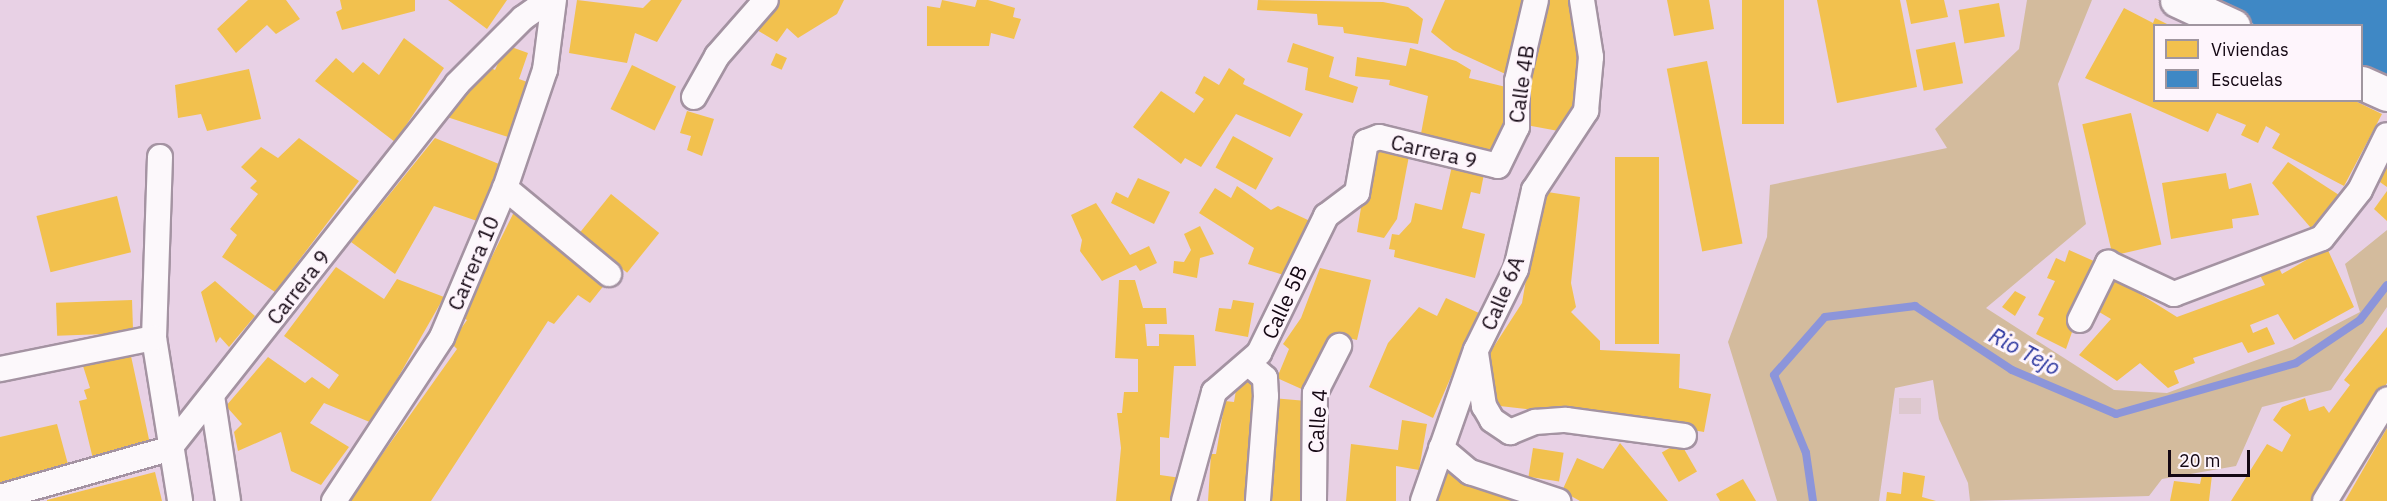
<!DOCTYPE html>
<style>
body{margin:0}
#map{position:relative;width:2387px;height:501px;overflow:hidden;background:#e8d1e5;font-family:"IBM Plex Sans",sans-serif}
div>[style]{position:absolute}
.green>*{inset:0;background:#d3bb9d}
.homes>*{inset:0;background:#f2c14e;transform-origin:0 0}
.schools>*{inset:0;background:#3f88c5}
.stream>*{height:8px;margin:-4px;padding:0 4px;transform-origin:4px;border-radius:4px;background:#8c95da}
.building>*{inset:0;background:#ddc8ce;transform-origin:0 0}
.roads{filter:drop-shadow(2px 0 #a493a2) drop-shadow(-2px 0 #a493a2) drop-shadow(0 2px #a493a2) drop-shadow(0 -2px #a493a2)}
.street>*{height:24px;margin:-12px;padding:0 12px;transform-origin:12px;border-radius:12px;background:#fcf8fb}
.secondary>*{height:33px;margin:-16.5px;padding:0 16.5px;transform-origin:16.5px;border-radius:16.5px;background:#fcf8fb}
span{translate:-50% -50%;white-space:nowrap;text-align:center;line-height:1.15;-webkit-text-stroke:6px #fef5fc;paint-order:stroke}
.street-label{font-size:21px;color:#140713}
.water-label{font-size:22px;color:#29349e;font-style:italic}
.legend{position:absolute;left:2153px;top:24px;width:210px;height:78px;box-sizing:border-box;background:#fef5fc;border:2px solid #a0969f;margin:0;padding:8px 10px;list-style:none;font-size:18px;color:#140713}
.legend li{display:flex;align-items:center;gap:12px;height:30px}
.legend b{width:30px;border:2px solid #a0969f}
.scale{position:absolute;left:2168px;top:450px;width:82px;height:27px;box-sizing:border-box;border:3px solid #140713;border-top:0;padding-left:8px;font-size:18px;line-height:21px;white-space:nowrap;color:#140713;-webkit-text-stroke:4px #fef5fc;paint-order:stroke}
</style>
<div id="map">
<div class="green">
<div style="clip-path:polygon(2027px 0,2092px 0,2058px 84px,2086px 224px,1986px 308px,2114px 390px,2167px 393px,2292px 347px,2360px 312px,2345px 264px,2387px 230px,2387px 307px,2331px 390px,2262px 407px,2236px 466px,2162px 479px,2149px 496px,1970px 501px,1968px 483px,1939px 419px,1933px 380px,1895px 388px,1879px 501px,1777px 501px,1728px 342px,1767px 237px,1770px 185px,1947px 148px,1935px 129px,2019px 49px)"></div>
</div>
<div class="homes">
<div style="clip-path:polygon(248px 0,286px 0,300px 19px,276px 34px,267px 25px,236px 53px,217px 29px)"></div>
<div style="clip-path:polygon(340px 0,415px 0,415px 11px,342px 30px,336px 12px,342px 9px)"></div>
<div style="clip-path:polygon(448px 0,507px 0,487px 29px)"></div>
<div style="clip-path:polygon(577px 0,643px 8px,651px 0,682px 0,657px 42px,635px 33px,627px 63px,569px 53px)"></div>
<div style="clip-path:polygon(773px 0,844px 0,837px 14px,798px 38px,787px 28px,777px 42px,752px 27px)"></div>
<div style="clip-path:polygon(942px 0,975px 7px,977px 0,988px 0,1015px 8px,1013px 17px,1021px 19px,1014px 39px,991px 33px,989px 46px,927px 46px,927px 6px,940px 8px)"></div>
<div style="clip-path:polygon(1258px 0,1383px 2px,1408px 7px,1423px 19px,1418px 44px,1344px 33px,1343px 27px,1318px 25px,1317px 14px,1257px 10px)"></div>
<div style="clip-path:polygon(1445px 0,1532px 0,1512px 77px,1453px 50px,1431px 32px)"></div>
<div style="clip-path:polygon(1545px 0,1573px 0,1582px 58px,1580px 86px,1564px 132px,1526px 125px,1529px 77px)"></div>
<div style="clip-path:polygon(1667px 0,1709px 0,1714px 29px,1674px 36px)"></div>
<div style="left:1742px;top:0;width:42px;height:124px"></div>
<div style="clip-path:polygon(1817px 0,1900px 0,1917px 87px,1837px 103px)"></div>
<div style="clip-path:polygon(1906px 0,1944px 0,1948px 17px,1911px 24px)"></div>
<div style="left:1999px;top:3px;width:34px;height:41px;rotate:80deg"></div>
<div style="clip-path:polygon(2124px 8px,2153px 23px,2155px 18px,2171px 26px,2154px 26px,2154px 100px,2353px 100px,2382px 114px,2344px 186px,2272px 148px,2280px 134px,2266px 126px,2258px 143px,2241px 135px,2246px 125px,2217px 113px,2208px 132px,2085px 78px)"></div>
<div style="clip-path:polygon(404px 38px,444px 68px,395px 142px,315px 81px,336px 58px,353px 73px,363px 62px,379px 75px)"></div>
<div style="left:1955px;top:42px;width:42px;height:40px;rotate:79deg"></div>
<div style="clip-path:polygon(1293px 43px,1334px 57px,1329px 77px,1358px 87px,1353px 103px,1305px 90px,1308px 68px,1287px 62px)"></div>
<div style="clip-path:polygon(506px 45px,528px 53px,519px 79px,530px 83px,508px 137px,444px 116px,485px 65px,495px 70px)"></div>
<div style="clip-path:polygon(1410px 48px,1456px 61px,1471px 70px,1469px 78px,1510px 88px,1510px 128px,1498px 158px,1420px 139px,1428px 96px,1389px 85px,1390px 80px,1355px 76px,1357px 57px,1406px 66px)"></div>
<div style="left:776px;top:53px;width:12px;height:13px;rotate:24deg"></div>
<div style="left:1707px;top:61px;width:186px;height:41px;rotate:79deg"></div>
<div style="left:632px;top:65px;width:49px;height:49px;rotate:26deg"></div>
<div style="clip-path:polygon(1229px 68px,1245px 79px,1243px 84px,1303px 114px,1290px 137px,1236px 114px,1201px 167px,1185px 158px,1181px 164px,1133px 127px,1161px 91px,1194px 113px,1204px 99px,1195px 93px,1204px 76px,1219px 85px)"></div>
<div style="clip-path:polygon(249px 69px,261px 119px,207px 131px,201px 114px,178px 118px,175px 85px)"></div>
<div style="clip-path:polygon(687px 111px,714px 119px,702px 156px,687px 150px,691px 136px,680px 133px)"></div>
<div style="left:2131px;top:113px;width:135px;height:50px;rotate:77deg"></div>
<div style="left:1233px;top:136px;width:46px;height:36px;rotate:29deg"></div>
<div style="clip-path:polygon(299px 138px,359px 181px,275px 292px,222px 257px,237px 235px,230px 229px,258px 194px,250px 188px,257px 181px,241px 167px,261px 147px,278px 158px)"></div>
<div style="clip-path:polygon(435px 138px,499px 164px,477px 221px,434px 206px,395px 274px,351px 242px)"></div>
<div style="clip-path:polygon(1371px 147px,1409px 156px,1397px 219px,1384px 238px,1357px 232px)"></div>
<div style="left:1615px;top:157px;width:44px;height:187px"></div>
<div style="clip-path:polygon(2288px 162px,2339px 195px,2311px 228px,2272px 183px)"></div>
<div style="clip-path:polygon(2387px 164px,2387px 187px,2377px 180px)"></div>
<div style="clip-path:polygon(1452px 166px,1484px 174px,1480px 194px,1471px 192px,1462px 228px,1485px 234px,1475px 278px,1394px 257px,1395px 250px,1389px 249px,1392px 234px,1399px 235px,1411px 222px,1415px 203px,1442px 210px)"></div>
<div style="clip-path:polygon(2226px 173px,2229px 189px,2251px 183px,2259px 215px,2232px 219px,2233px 228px,2171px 239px,2162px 183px)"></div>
<div style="clip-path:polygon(1138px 178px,1170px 192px,1154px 224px,1111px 203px,1116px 192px,1128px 198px)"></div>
<div style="clip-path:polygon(1237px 186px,1271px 210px,1278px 206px,1310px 221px,1290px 277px,1248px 264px,1254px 248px,1199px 213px,1215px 188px,1231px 198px)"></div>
<div style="clip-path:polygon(1541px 191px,1580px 197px,1571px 283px,1576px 307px,1571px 312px,1600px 341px,1600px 350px,1680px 354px,1679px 388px,1711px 394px,1704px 432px,1561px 407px,1560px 413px,1491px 405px,1489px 354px,1522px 303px)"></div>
<div style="clip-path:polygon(2387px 191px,2387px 221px,2374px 209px)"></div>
<div style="left:611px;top:194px;width:62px;height:51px;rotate:39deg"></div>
<div style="left:117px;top:196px;width:58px;height:83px;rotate:76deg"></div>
<div style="clip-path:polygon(1096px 203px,1130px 255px,1149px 246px,1157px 263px,1140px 271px,1136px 265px,1102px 281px,1080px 251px,1082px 240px,1071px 215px)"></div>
<div style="clip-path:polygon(513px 214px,522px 214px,605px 284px,590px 303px,578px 295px,554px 324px,548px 321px,431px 501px,349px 501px,457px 349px,451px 343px,467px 320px,462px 317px)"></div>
<div style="clip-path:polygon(1200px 226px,1214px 254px,1200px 258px,1197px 278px,1173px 273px,1174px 261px,1184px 262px,1191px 250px,1184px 234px)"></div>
<div style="clip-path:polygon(2327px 248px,2354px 307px,2294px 340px,2278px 314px,2250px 325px,2253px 333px,2267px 327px,2275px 344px,2248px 353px,2242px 342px,2193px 358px,2195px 363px,2174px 371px,2179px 383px,2168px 388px,2140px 363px,2117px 381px,2079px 355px,2111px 319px,2089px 306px,2108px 274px,2177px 317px,2265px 285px,2260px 275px,2279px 268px,2282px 274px)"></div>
<div style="clip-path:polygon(2069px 250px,2096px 262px,2071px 315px,2077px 318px,2066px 349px,2036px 334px,2044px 318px,2038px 315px,2055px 281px,2047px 278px,2056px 258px,2065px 262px)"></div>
<div style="clip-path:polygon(336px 267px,384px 299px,397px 279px,444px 297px,372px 423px,324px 403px,310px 423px,349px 447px,321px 485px,291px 471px,281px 432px,238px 451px,234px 432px,242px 424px,226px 406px,268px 357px,305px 383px,312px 377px,329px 389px,339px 375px,284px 336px)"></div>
<div style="clip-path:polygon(1320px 268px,1371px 280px,1357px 340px,1335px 335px,1306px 391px,1277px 378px,1289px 349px,1283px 344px,1301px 318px)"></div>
<div style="clip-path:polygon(1119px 280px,1135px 280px,1143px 308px,1166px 308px,1167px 324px,1145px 324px,1147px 346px,1159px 346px,1159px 334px,1194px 335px,1196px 366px,1174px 366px,1169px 438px,1160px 437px,1160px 475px,1181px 478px,1174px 501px,1116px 501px,1121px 448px,1117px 413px,1122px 413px,1124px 392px,1138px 392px,1138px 359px,1115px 358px)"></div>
<div style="clip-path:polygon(215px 281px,255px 316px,229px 347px,220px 337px,216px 343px,201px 292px)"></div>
<div style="clip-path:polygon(2015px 291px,2026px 297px,2015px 316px,2002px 307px)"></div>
<div style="clip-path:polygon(1446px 298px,1479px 313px,1433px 418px,1369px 387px,1388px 343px,1419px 307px,1437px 316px)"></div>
<div style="left:132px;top:300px;width:33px;height:76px;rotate:88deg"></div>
<div style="clip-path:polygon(1233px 300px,1254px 303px,1248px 337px,1215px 331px,1219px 308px,1231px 309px)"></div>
<div style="clip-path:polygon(2387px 327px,2387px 383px,2318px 501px,2231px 501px,2267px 444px,2282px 452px,2291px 435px,2273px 420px,2282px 407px,2305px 398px,2309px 411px,2324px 406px,2329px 413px,2350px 385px,2344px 380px)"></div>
<div style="clip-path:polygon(131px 356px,150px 444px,93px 459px,79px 401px,87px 399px,84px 390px,90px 388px,83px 366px)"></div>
<div style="clip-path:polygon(1238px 378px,1260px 381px,1249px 501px,1208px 501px,1211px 454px,1216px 454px,1225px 401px,1234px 402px)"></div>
<div style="clip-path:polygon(1272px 398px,1307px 401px,1307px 501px,1266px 501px)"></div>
<div style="clip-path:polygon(1402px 420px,1427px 424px,1419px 470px,1396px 466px,1396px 501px,1346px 501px,1351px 444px,1398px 450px)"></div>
<div style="clip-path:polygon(57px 424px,69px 468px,0 486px,0 437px)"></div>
<div style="clip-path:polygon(2387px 428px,2387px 501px,2345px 501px)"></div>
<div style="left:1680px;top:442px;width:34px;height:21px;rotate:60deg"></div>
<div style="clip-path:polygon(1620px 443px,1668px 501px,1580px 501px,1562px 491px,1577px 458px,1603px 469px)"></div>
<div style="left:1533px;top:448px;width:31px;height:29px;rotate:9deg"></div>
<div style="clip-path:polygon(1444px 465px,1474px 482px,1516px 501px,1432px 501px)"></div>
<div style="clip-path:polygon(155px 472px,162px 501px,47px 501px,47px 500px)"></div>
<div style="clip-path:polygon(1903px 472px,1925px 476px,1922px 497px,1936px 501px,1886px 501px,1887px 492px,1901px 494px)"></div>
<div style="clip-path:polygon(2202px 475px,2212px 475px,2209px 501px,2170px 501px,2174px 481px,2200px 484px)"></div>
<div style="clip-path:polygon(1743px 479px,1756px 501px,1720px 501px,1716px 494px)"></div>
</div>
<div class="schools">
<div style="clip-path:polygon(2202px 0,2387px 0,2387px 82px,2362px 71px,2362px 26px,2258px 26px)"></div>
</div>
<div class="stream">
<div style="left:1813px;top:501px;width:49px;rotate:-98.3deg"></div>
<div style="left:1806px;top:453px;width:84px;rotate:-112.3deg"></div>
<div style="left:1774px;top:375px;width:77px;rotate:-48.7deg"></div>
<div style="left:1825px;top:317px;width:91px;rotate:-7deg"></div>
<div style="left:1915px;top:306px;width:116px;rotate:33.4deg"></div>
<div style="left:2012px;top:370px;width:113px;rotate:22.9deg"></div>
<div style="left:2116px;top:414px;width:187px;rotate:-15.8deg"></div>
<div style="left:2296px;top:363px;width:77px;rotate:-33.9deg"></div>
<div style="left:2360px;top:320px;width:44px;rotate:-52.4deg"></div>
</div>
<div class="building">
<div style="left:1899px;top:398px;width:22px;height:16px"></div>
</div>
<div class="roads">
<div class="street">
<div style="left:694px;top:97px;width:47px;rotate:-60.7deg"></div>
<div style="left:717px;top:56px;width:74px;rotate:-48.8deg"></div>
<div style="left:160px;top:157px;width:181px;rotate:91.9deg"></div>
<div style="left:154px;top:338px;width:165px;rotate:80.9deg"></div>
<div style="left:505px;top:188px;width:135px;rotate:39.6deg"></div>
<div style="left:2080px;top:320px;width:64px;rotate:-63.8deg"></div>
<div style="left:2108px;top:263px;width:73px;rotate:25.2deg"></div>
<div style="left:2174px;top:294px;width:158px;rotate:-20.7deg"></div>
<div style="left:2322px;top:238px;width:61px;rotate:-51.6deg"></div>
<div style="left:2360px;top:190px;width:61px;rotate:-63.9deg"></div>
<div style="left:1476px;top:353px;width:54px;rotate:81.4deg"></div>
<div style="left:1484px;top:406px;width:16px;rotate:60deg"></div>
<div style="left:1492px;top:420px;width:22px;rotate:34deg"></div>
<div style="left:1510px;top:432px;width:27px;rotate:-22deg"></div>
<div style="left:1535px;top:422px;width:31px;rotate:-4deg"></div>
<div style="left:1566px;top:420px;width:119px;rotate:7.7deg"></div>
<div style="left:1249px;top:364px;width:21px;rotate:41deg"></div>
<div style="left:1265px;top:378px;width:18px;rotate:87deg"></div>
<div style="left:1266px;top:396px;width:105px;rotate:94.4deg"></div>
<div style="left:0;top:369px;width:157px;rotate:-11.4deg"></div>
<div style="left:212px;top:396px;width:106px;rotate:81.3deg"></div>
<div style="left:1441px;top:448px;width:38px;rotate:40deg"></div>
<div style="left:1470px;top:472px;width:93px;rotate:18.2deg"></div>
<div style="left:0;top:497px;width:176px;rotate:-15.9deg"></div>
<div style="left:169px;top:449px;width:465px;rotate:-51.7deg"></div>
<div style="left:457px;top:84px;width:93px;rotate:-45deg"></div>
<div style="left:523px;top:18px;width:32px;rotate:-35deg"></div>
<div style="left:334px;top:501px;width:196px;rotate:-56.6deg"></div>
<div style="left:442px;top:337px;width:162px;rotate:-67.1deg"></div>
<div style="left:505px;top:188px;width:125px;rotate:-71.3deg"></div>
<div style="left:545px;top:70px;width:71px;rotate:-82.7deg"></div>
<div style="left:1184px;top:501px;width:113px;rotate:-74.6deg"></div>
<div style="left:1214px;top:392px;width:60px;rotate:-40.9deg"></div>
<div style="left:1259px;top:353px;width:153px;rotate:-63.9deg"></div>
<div style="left:1326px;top:216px;width:39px;rotate:-37deg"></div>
<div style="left:1357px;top:193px;width:52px;rotate:-80deg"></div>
<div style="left:1366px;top:142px;width:14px;rotate:-21deg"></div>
<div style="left:1379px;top:137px;width:122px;rotate:13.7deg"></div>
<div style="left:1498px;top:166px;width:43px;rotate:-64deg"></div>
<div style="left:1517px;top:127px;width:46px;rotate:-90deg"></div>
<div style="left:1517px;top:81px;width:83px;rotate:-76.8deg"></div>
<div style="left:1314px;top:501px;width:108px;rotate:-89.5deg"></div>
<div style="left:1315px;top:393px;width:53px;rotate:-62.9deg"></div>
<div style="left:1423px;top:501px;width:160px;rotate:-70.7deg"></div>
<div style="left:1476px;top:350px;width:90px;rotate:-63.7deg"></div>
<div style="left:1516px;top:269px;width:81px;rotate:-77.2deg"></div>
<div style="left:1534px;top:190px;width:95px;rotate:-56.6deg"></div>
<div style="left:1586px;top:111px;width:54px;rotate:-84.7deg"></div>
<div style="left:1591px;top:57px;width:58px;rotate:-99deg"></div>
<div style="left:2325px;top:501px;width:119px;rotate:-58.5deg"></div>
</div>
<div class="secondary">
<div style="left:2177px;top:0;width:62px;rotate:24.9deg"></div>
<div style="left:2362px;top:83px;width:27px;rotate:24deg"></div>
</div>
</div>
<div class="street-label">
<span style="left:1521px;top:84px;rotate:-82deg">Calle 4B</span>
<span style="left:1434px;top:151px;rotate:13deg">Carrera 9</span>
<span style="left:473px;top:263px;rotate:-67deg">Carrera 10</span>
<span style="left:298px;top:287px;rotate:-52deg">Carrera 9</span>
<span style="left:1502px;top:293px;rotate:-67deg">Calle 6A</span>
<span style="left:1284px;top:302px;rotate:-65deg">Calle 5B</span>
<span style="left:1317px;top:421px;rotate:-86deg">Calle 4</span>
</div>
<div class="water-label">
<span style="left:2025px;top:351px;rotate:28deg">Rio Tejo</span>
</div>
<ul class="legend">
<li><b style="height:16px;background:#f2c14e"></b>Viviendas</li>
<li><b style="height:16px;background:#3f88c5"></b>Escuelas</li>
</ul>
<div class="scale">20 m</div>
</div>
